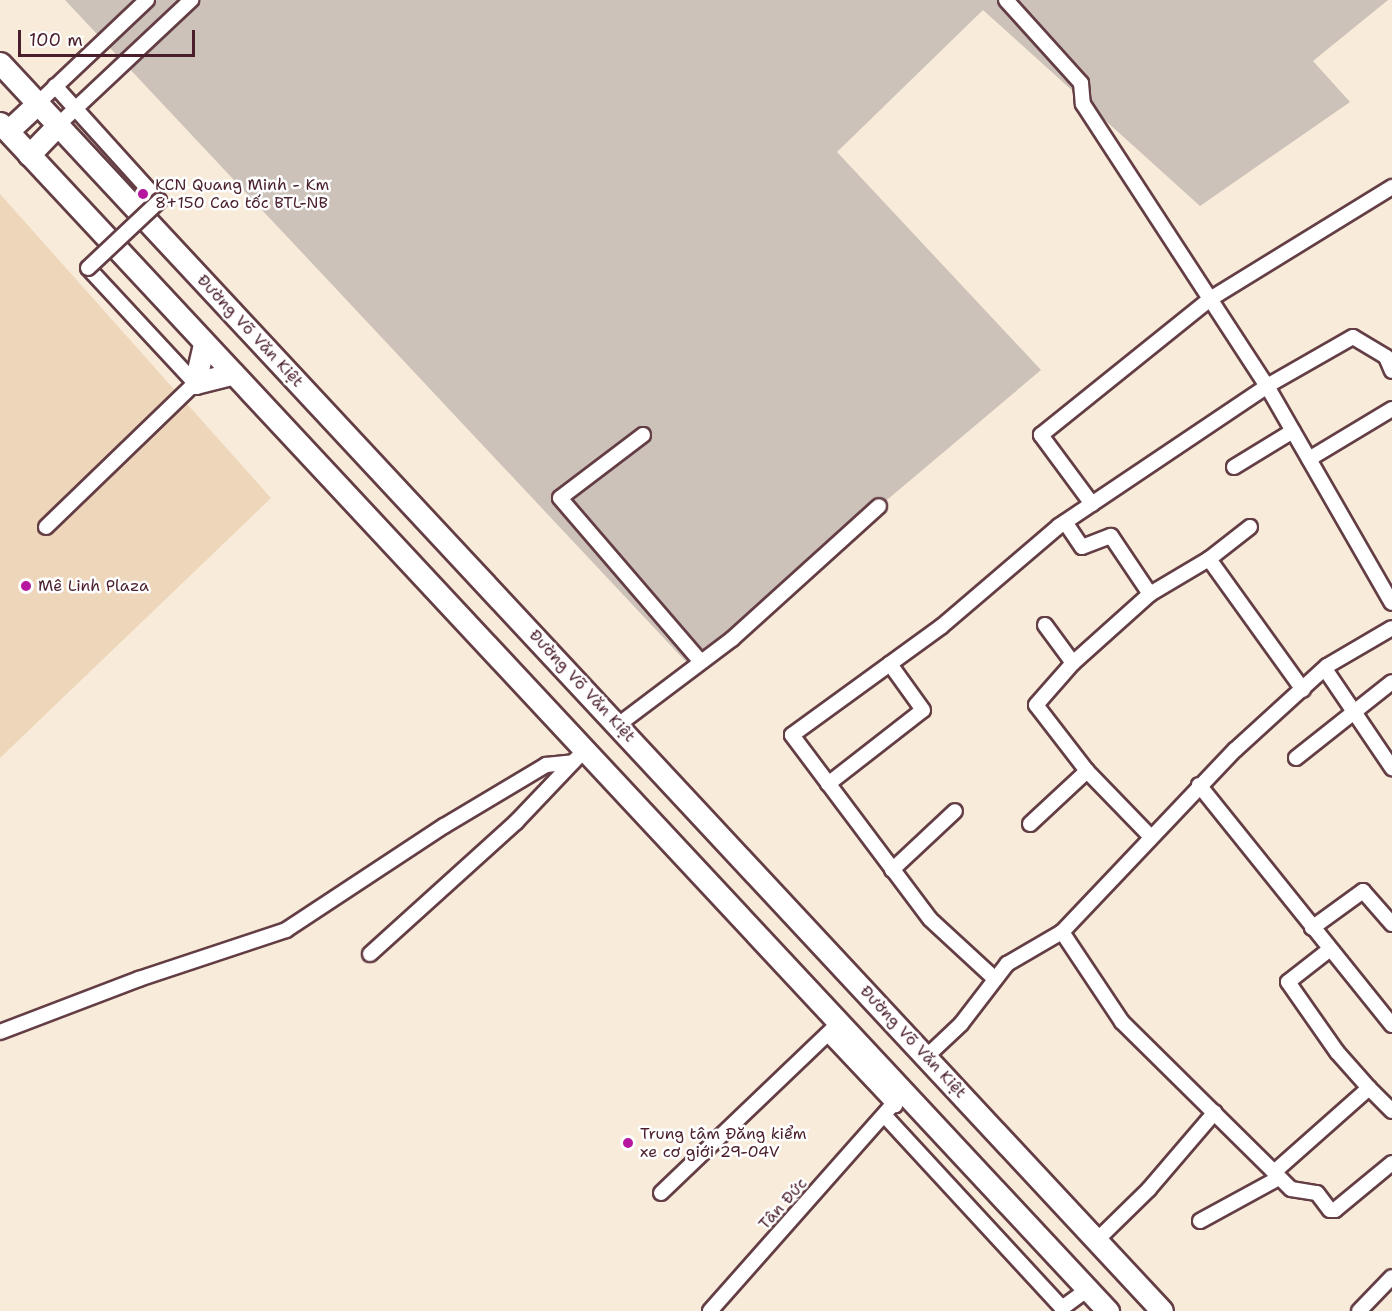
<!DOCTYPE html>
<meta charset="utf-8">
<style>
body{margin:0}
#map{position:relative;width:1392px;height:1311px;overflow:hidden;background:#f8ebd9;font-family:"Shantell Sans",sans-serif}
div>[style]{position:absolute}
.built>*{inset:0;background:#eed6bb}
.industrial>*{inset:0;background:#ccc2b9}
.roads{filter:drop-shadow(2px 0 #643e45) drop-shadow(-2px 0 #643e45) drop-shadow(0 2px #643e45) drop-shadow(0 -2px #643e45)}
.minor>*{height:14px;margin:-7px;padding:0 7px;transform-origin:7px;border-radius:7px;background:#fff}
.highway>*{height:21px;margin:-10.5px;padding:0 10.5px;transform-origin:10.5px;border-radius:10.5px;background:#fff}
.bridges{filter:drop-shadow(2px 0 #643e45) drop-shadow(-2px 0 #643e45) drop-shadow(0 2px #643e45) drop-shadow(0 -2px #643e45)}
.minor-bridge>*{height:14px;margin:-7px;padding:0 7px;transform-origin:7px;border-radius:7px;background:#fff}
.dots>*{width:16px;height:16px;translate:-50% -50%;box-sizing:border-box;border:3px solid #fff;border-radius:50%}
span{translate:-50% -50%;white-space:nowrap;text-align:center;line-height:1.15;-webkit-text-stroke:5px #fff;paint-order:stroke}
.poi-label{font-size:16px;color:#4a1f2b}
.left{translate:0 -50%;text-align:left}
.street-label{font-size:16px;color:#4a1f2b}
.scale{position:absolute;left:18px;top:30px;width:177px;height:27px;box-sizing:border-box;border:3px solid #4a1f2b;border-top:0;padding-left:8px;font-size:18px;line-height:21px;white-space:nowrap;color:#4a1f2b;-webkit-text-stroke:4px #fff;paint-order:stroke}
</style>
<div id="map">
<div class="built">
<div style="clip-path:polygon(0 194px,271px 498px,0 758px)"></div>
</div>
<div class="industrial">
<div style="clip-path:polygon(65px 0,1388px 0,1313px 61px,1350px 102px,1200px 206px,983px 10px,837px 152px,1041px 370px,690px 666px)"></div>
</div>
<div class="roads">
<div class="minor">
<div style="left:1006px;top:0;width:112px;rotate:47.9deg"></div>
<div style="left:1081px;top:83px;width:21px;rotate:85deg"></div>
<div style="left:1083px;top:104px;width:337px;rotate:56.9deg"></div>
<div style="left:1267px;top:386px;width:250px;rotate:60.1deg"></div>
<div style="left:55px;top:86px;width:155px;rotate:47.9deg"></div>
<div style="left:38px;top:103px;width:150px;rotate:-43.4deg"></div>
<div style="left:58px;top:125px;width:183px;rotate:-43.2deg"></div>
<div style="left:643px;top:435px;width:104px;rotate:142.8deg"></div>
<div style="left:560px;top:498px;width:216px;rotate:49.3deg"></div>
<div style="left:1309px;top:459px;width:97px;rotate:-31.1deg"></div>
<div style="left:1234px;top:467px;width:69px;rotate:-31.4deg"></div>
<div style="left:1092px;top:504px;width:86px;rotate:-126.5deg"></div>
<div style="left:1041px;top:435px;width:217px;rotate:-38.8deg"></div>
<div style="left:1210px;top:299px;width:214px;rotate:-31.6deg"></div>
<div style="left:1065px;top:522px;width:30px;rotate:56deg"></div>
<div style="left:1082px;top:547px;width:31px;rotate:-21deg"></div>
<div style="left:1111px;top:536px;width:70px;rotate:56.1deg"></div>
<div style="left:46px;top:527px;width:207px;rotate:-44deg"></div>
<div style="left:195px;top:383px;width:157px;rotate:-132.9deg"></div>
<div style="left:1209px;top:559px;width:161px;rotate:54.3deg"></div>
<div style="left:1045px;top:625px;width:47px;rotate:53.6deg"></div>
<div style="left:1325px;top:669px;width:120px;rotate:55.9deg"></div>
<div style="left:618px;top:725px;width:143px;rotate:-37deg"></div>
<div style="left:732px;top:639px;width:198px;rotate:-42.1deg"></div>
<div style="left:1296px;top:758px;width:122px;rotate:-38.4deg"></div>
<div style="left:828px;top:784px;width:120px;rotate:-37.9deg"></div>
<div style="left:923px;top:710px;width:57px;rotate:-125.7deg"></div>
<div style="left:1199px;top:785px;width:308px;rotate:51.2deg"></div>
<div style="left:1030px;top:824px;width:78px;rotate:-42.9deg"></div>
<div style="left:1150px;top:836px;width:91px;rotate:-134.1deg"></div>
<div style="left:1087px;top:771px;width:83px;rotate:-127.7deg"></div>
<div style="left:1036px;top:705px;width:56px;rotate:-48.6deg"></div>
<div style="left:1073px;top:663px;width:103px;rotate:-41.9deg"></div>
<div style="left:1150px;top:594px;width:69px;rotate:-30.7deg"></div>
<div style="left:1209px;top:559px;width:52px;rotate:-38deg"></div>
<div style="left:892px;top:870px;width:86px;rotate:-43.1deg"></div>
<div style="left:1312px;top:928px;width:63px;rotate:-36deg"></div>
<div style="left:1363px;top:891px;width:44px;rotate:48.7deg"></div>
<div style="left:1062px;top:932px;width:108px;rotate:56.3deg"></div>
<div style="left:1122px;top:1022px;width:214px;rotate:44.6deg"></div>
<div style="left:1329px;top:950px;width:52px;rotate:142deg"></div>
<div style="left:1288px;top:982px;width:85px;rotate:55deg"></div>
<div style="left:1337px;top:1052px;width:48px;rotate:48.4deg"></div>
<div style="left:370px;top:954px;width:197px;rotate:-42.1deg"></div>
<div style="left:516px;top:822px;width:88px;rotate:-46.4deg"></div>
<div style="left:995px;top:979px;width:88px;rotate:-137.3deg"></div>
<div style="left:930px;top:919px;width:230px;rotate:-126.9deg"></div>
<div style="left:792px;top:735px;width:185px;rotate:-36deg"></div>
<div style="left:942px;top:626px;width:154px;rotate:-40.5deg"></div>
<div style="left:1059px;top:526px;width:251px;rotate:-33.9deg"></div>
<div style="left:1267px;top:386px;width:99px;rotate:-29.7deg"></div>
<div style="left:1353px;top:337px;width:39px;rotate:31deg"></div>
<div style="left:1386px;top:357px;width:15px;rotate:67deg"></div>
<div style="left:0;top:1032px;width:149px;rotate:-20.9deg"></div>
<div style="left:139px;top:979px;width:155px;rotate:-18.4deg"></div>
<div style="left:286px;top:930px;width:189px;rotate:-33.4deg"></div>
<div style="left:444px;top:826px;width:119px;rotate:-30.9deg"></div>
<div style="left:546px;top:765px;width:27px;rotate:-6deg"></div>
<div style="left:828px;top:1034px;width:98px;rotate:46.7deg"></div>
<div style="left:926px;top:1057px;width:48px;rotate:-43.3deg"></div>
<div style="left:961px;top:1024px;width:76px;rotate:-52.5deg"></div>
<div style="left:1007px;top:964px;width:64px;rotate:-30.2deg"></div>
<div style="left:1062px;top:932px;width:251px;rotate:-46.5deg"></div>
<div style="left:1235px;top:750px;width:125px;rotate:-42.4deg"></div>
<div style="left:1327px;top:666px;width:75px;rotate:-30.3deg"></div>
<div style="left:1392px;top:1111px;width:33px;rotate:-135deg"></div>
<div style="left:1369px;top:1088px;width:127px;rotate:138.5deg"></div>
<div style="left:1274px;top:1172px;width:24px;rotate:45deg"></div>
<div style="left:1291px;top:1189px;width:26px;rotate:9deg"></div>
<div style="left:1317px;top:1193px;width:21px;rotate:53deg"></div>
<div style="left:1330px;top:1210px;width:5px"></div>
<div style="left:1335px;top:1210px;width:74px;rotate:-39.5deg"></div>
<div style="left:885px;top:1116px;width:261px;rotate:47.3deg"></div>
<div style="left:1062px;top:1308px;width:32px;rotate:-36deg"></div>
<div style="left:661px;top:1193px;width:246px;rotate:-43.7deg"></div>
<div style="left:1200px;top:1221px;width:90px;rotate:-28.6deg"></div>
<div style="left:1097px;top:1240px;width:73px;rotate:-44.4deg"></div>
<div style="left:1149px;top:1189px;width:101px;rotate:-49.4deg"></div>
<div style="left:710px;top:1311px;width:293px;rotate:-48.5deg"></div>
<div style="left:1359px;top:1311px;width:47px;rotate:-45.9deg"></div>
</div>
<div class="highway">
<div style="left:0;top:63px;width:1705px;rotate:47.04deg"></div>
<div style="left:0;top:123px;width:1625px;rotate:47deg"></div>
<div style="left:8px;top:131px;width:41px;rotate:-43deg"></div>
<div style="left:29px;top:155px;width:42px;rotate:-46deg"></div>
<div style="left:204px;top:344px;width:40px;rotate:103deg"></div>
<div style="left:195px;top:383px;width:38px;rotate:-14deg"></div>
</div>
</div>
<div class="bridges">
<div class="minor-bridge">
<div style="left:88px;top:268px;width:98px;rotate:-43.3deg"></div>
</div>
</div>
<div class="dots">
<div style="left:143px;top:194px;background:#b5179e"></div>
<div style="left:26px;top:586px;background:#b5179e"></div>
<div style="left:628px;top:1143px;background:#b5179e"></div>
</div>
<div class="poi-label">
<span class="left" style="left:155px;top:194px">KCN Quang Minh - Km<br>8+150 Cao tốc BTL-NB</span>
<span class="left" style="left:38px;top:586px">Mê Linh Plaza</span>
<span class="left" style="left:640px;top:1143px">Trung tâm Đăng kiểm<br>xe cơ giới 29-04V</span>
</div>
<div class="street-label">
<span style="left:250px;top:331px;rotate:47deg">Đường Võ Văn Kiệt</span>
<span style="left:582px;top:686px;rotate:47deg">Đường Võ Văn Kiệt</span>
<span style="left:913px;top:1042px;rotate:47deg">Đường Võ Văn Kiệt</span>
<span style="left:783px;top:1204px;rotate:-48deg">Tân Đức</span>
</div>
<div class="scale">100 m</div>
</div>
